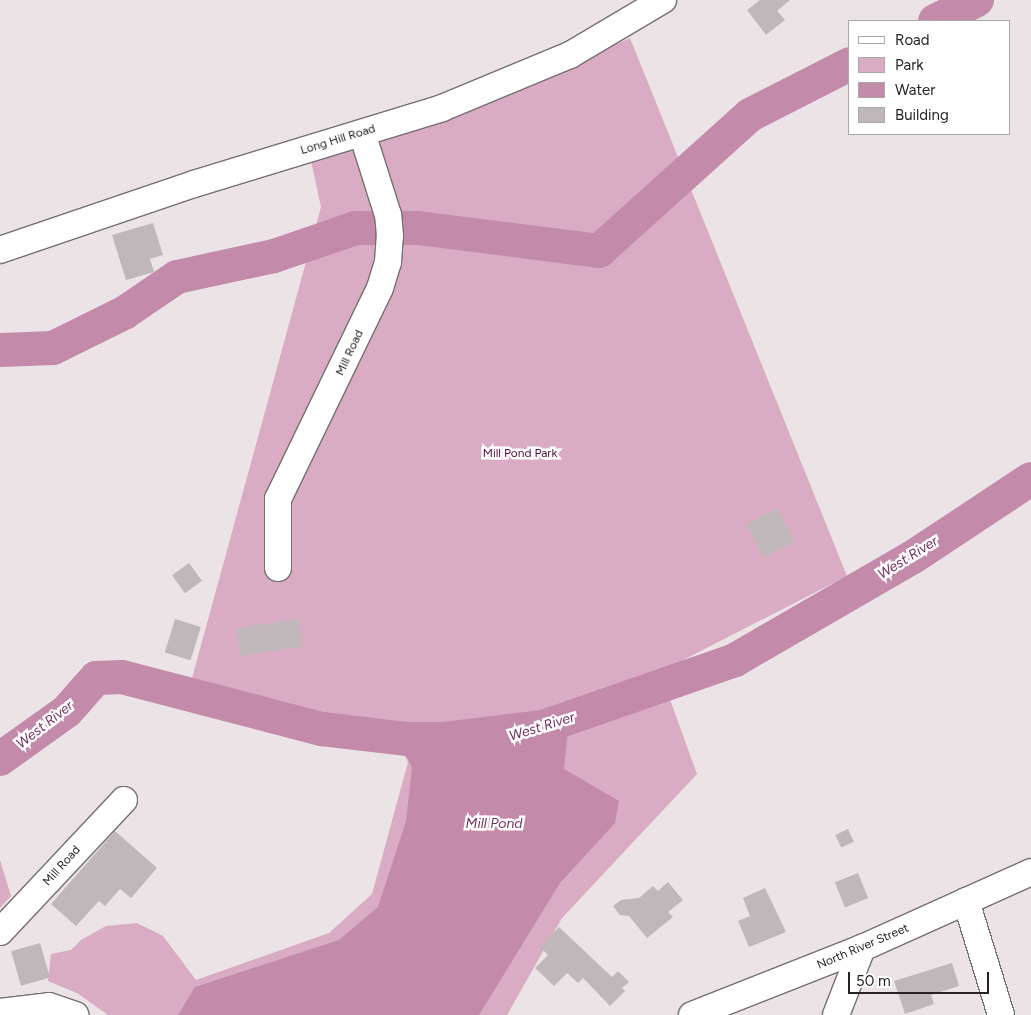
<!DOCTYPE html>
<style>
body{margin:0}
#map{position:relative;width:1031px;height:1015px;overflow:hidden;background:#ece3e7;font-family:Figtree,sans-serif}
div>[style]{position:absolute}
.green>*{inset:0;background:#d9acc3}
.water>*{inset:0;background:#c38aa9}
.river>*{height:34px;margin:-17px;padding:0 17px;transform-origin:17px;border-radius:17px;background:#c38aa9}
.building>*{inset:0;background:#c0b7bb;transform-origin:0 0}
.roads{filter:drop-shadow(1px 0 #766e72) drop-shadow(-1px 0 #766e72) drop-shadow(0 1px #766e72) drop-shadow(0 -1px #766e72)}
.minor>*{height:26px;margin:-13px;padding:0 13px;transform-origin:13px;border-radius:13px;background:#fff}
span{translate:-50% -50%;white-space:nowrap;text-align:center;line-height:1.15;-webkit-text-stroke:5px #fff;paint-order:stroke}
.street-label{font-size:12px;color:#272325}
.park-label{font-size:12px;color:#510d3a}
.water-label{font-size:14px;color:#753059;font-style:italic}
.legend{position:absolute;left:848px;top:20px;width:162px;height:115px;box-sizing:border-box;background:#fff;border:1px solid #a9a7a8;margin:0;padding:6px 9px;list-style:none;font-size:15px;color:#272325}
.legend li{display:flex;align-items:center;gap:10px;height:25px}
.legend b{width:25px;border:1px solid #a9a7a8}
.scale{position:absolute;left:848px;top:972px;width:141px;height:22px;box-sizing:border-box;border:2px solid #272325;border-top:0;padding-left:6px;font-size:15px;line-height:18px;white-space:nowrap;color:#272325;-webkit-text-stroke:4px #fff;paint-order:stroke}
</style>
<div id="map">
<div class="green">
<div style="clip-path:polygon(630px 38px,847px 576px,660px 672px,697px 774px,562px 918px,507px 1015px,108px 1015px,77px 993px,48px 981px,51px 954px,71px 950px,81px 940px,106px 926px,137px 923px,163px 936px,196px 980px,329px 933px,372px 894px,408px 762px,397px 742px,335px 736px,186px 700px,321px 207px,311px 161px,359px 148px,480px 104px)"></div>
<div style="clip-path:polygon(0 860px,11px 896px,0 908px)"></div>
</div>
<div class="water">
<div style="clip-path:polygon(558px 708px,568px 728px,564px 769px,619px 801px,615px 823px,560px 883px,479px 1015px,178px 1015px,195px 987px,339px 940px,378px 907px,406px 821px,412px 767px,404px 752px,410px 726px)"></div>
</div>
<div class="river">
<div style="left:935px;top:21px;width:47px;rotate:-26.6deg"></div>
<div style="left:0;top:350px;width:53px;rotate:-2.2deg"></div>
<div style="left:53px;top:348px;width:79px;rotate:-26.2deg"></div>
<div style="left:124px;top:313px;width:64px;rotate:-34.2deg"></div>
<div style="left:177px;top:277px;width:99px;rotate:-12.2deg"></div>
<div style="left:274px;top:256px;width:87px;rotate:-18.9deg"></div>
<div style="left:356px;top:228px;width:62px"></div>
<div style="left:418px;top:228px;width:182px;rotate:7.2deg"></div>
<div style="left:599px;top:251px;width:203px;rotate:-42deg"></div>
<div style="left:750px;top:115px;width:112px;rotate:-27deg"></div>
<div style="left:520px;top:735px;width:228px;rotate:-19.2deg"></div>
<div style="left:735px;top:660px;width:206px;rotate:-30.1deg"></div>
<div style="left:913px;top:557px;width:141px;rotate:-33.5deg"></div>
<div style="left:0;top:759px;width:82px;rotate:-35.6deg"></div>
<div style="left:67px;top:711px;width:44px;rotate:-48.7deg"></div>
<div style="left:96px;top:678px;width:26px;rotate:-2deg"></div>
<div style="left:122px;top:677px;width:207px;rotate:14.6deg"></div>
<div style="left:322px;top:729px;width:86px;rotate:6.7deg"></div>
<div style="left:407px;top:739px;width:46px"></div>
</div>
<div class="building">
<div style="clip-path:polygon(760px 0,790px 0,777px 11px,785px 20px,766px 35px,747px 10px)"></div>
<div style="clip-path:polygon(153px 223px,163px 255px,150px 259px,154px 272px,126px 280px,112px 235px)"></div>
<div style="left:777px;top:508px;width:38px;height:35px;rotate:62deg"></div>
<div style="left:189px;top:563px;width:22px;height:21px;rotate:54deg"></div>
<div style="left:175px;top:619px;width:27px;height:35px;rotate:17deg"></div>
<div style="left:299px;top:619px;width:28px;height:63px;rotate:82deg"></div>
<div style="left:848px;top:829px;width:14px;height:14px;rotate:65deg"></div>
<div style="clip-path:polygon(115px 831px,157px 868px,131px 898px,120px 889px,105px 906px,99px 901px,76px 926px,51px 904px)"></div>
<div style="left:858px;top:873px;width:27px;height:25px;rotate:68deg"></div>
<div style="clip-path:polygon(668px 882px,683px 900px,668px 912px,673px 917px,647px 938px,629px 916px,620px 915px,613px 906px,621px 900px,639px 898px,653px 886px,658px 891px)"></div>
<div style="clip-path:polygon(765px 888px,786px 932px,749px 947px,738px 921px,750px 916px,743px 898px)"></div>
<div style="clip-path:polygon(559px 927px,612px 977px,618px 971px,629px 982px,622px 988px,625px 991px,610px 1006px,583px 978px,578px 983px,567px 973px,554px 986px,535px 968px,548px 955px,540px 947px)"></div>
<div style="left:40px;top:943px;width:36px;height:30px;rotate:74deg"></div>
<div style="clip-path:polygon(952px 963px,959px 986px,931px 995px,934px 1004px,905px 1014px,894px 981px)"></div>
</div>
<div class="roads">
<div class="minor">
<div style="left:0;top:250px;width:205px;rotate:-18.8deg"></div>
<div style="left:194px;top:184px;width:259px;rotate:-17deg"></div>
<div style="left:442px;top:108px;width:139px;rotate:-22.5deg"></div>
<div style="left:570px;top:55px;width:108px;rotate:-30.6deg"></div>
<div style="left:278px;top:568px;width:69px;rotate:-90deg"></div>
<div style="left:278px;top:499px;width:234px;rotate:-64.2deg"></div>
<div style="left:380px;top:288px;width:27px;rotate:-73deg"></div>
<div style="left:388px;top:262px;width:26px;rotate:-86deg"></div>
<div style="left:390px;top:236px;width:21px;rotate:-95deg"></div>
<div style="left:388px;top:215px;width:86px;rotate:-107.6deg"></div>
<div style="left:966px;top:901px;width:119px;rotate:72.9deg"></div>
<div style="left:0;top:932px;width:181px;rotate:-46.8deg"></div>
<div style="left:0;top:1012px;width:49px;rotate:-7deg"></div>
<div style="left:49px;top:1006px;width:28px;rotate:19deg"></div>
<div style="left:692px;top:1015px;width:183px;rotate:-21.5deg"></div>
<div style="left:862px;top:948px;width:185px;rotate:-24.2deg"></div>
<div style="left:836px;top:1015px;width:72px;rotate:-68.8deg"></div>
</div>
</div>
<div class="street-label">
<span style="left:338px;top:140px;rotate:-17deg">Long Hill Road</span>
<span style="left:350px;top:353px;rotate:-65deg">Mill Road</span>
<span style="left:62px;top:866px;rotate:-48deg">Mill Road</span>
<span style="left:863px;top:947px;rotate:-23deg">North River Street</span>
</div>
<div class="park-label">
<span style="left:520px;top:454px">Mill Pond Park</span>
</div>
<div class="water-label">
<span style="left:908px;top:558px;rotate:-32deg">West River</span>
<span style="left:45px;top:725px;rotate:-38deg">West River</span>
<span style="left:542px;top:727px;rotate:-17deg">West River</span>
<span style="left:494px;top:824px">Mill Pond</span>
</div>
<ul class="legend">
<li><b style="height:6px;background:#fff"></b>Road</li>
<li><b style="height:14px;background:#d9acc3"></b>Park</li>
<li><b style="height:14px;background:#c38aa9"></b>Water</li>
<li><b style="height:14px;background:#c0b7bb"></b>Building</li>
</ul>
<div class="scale">50 m</div>
</div>
